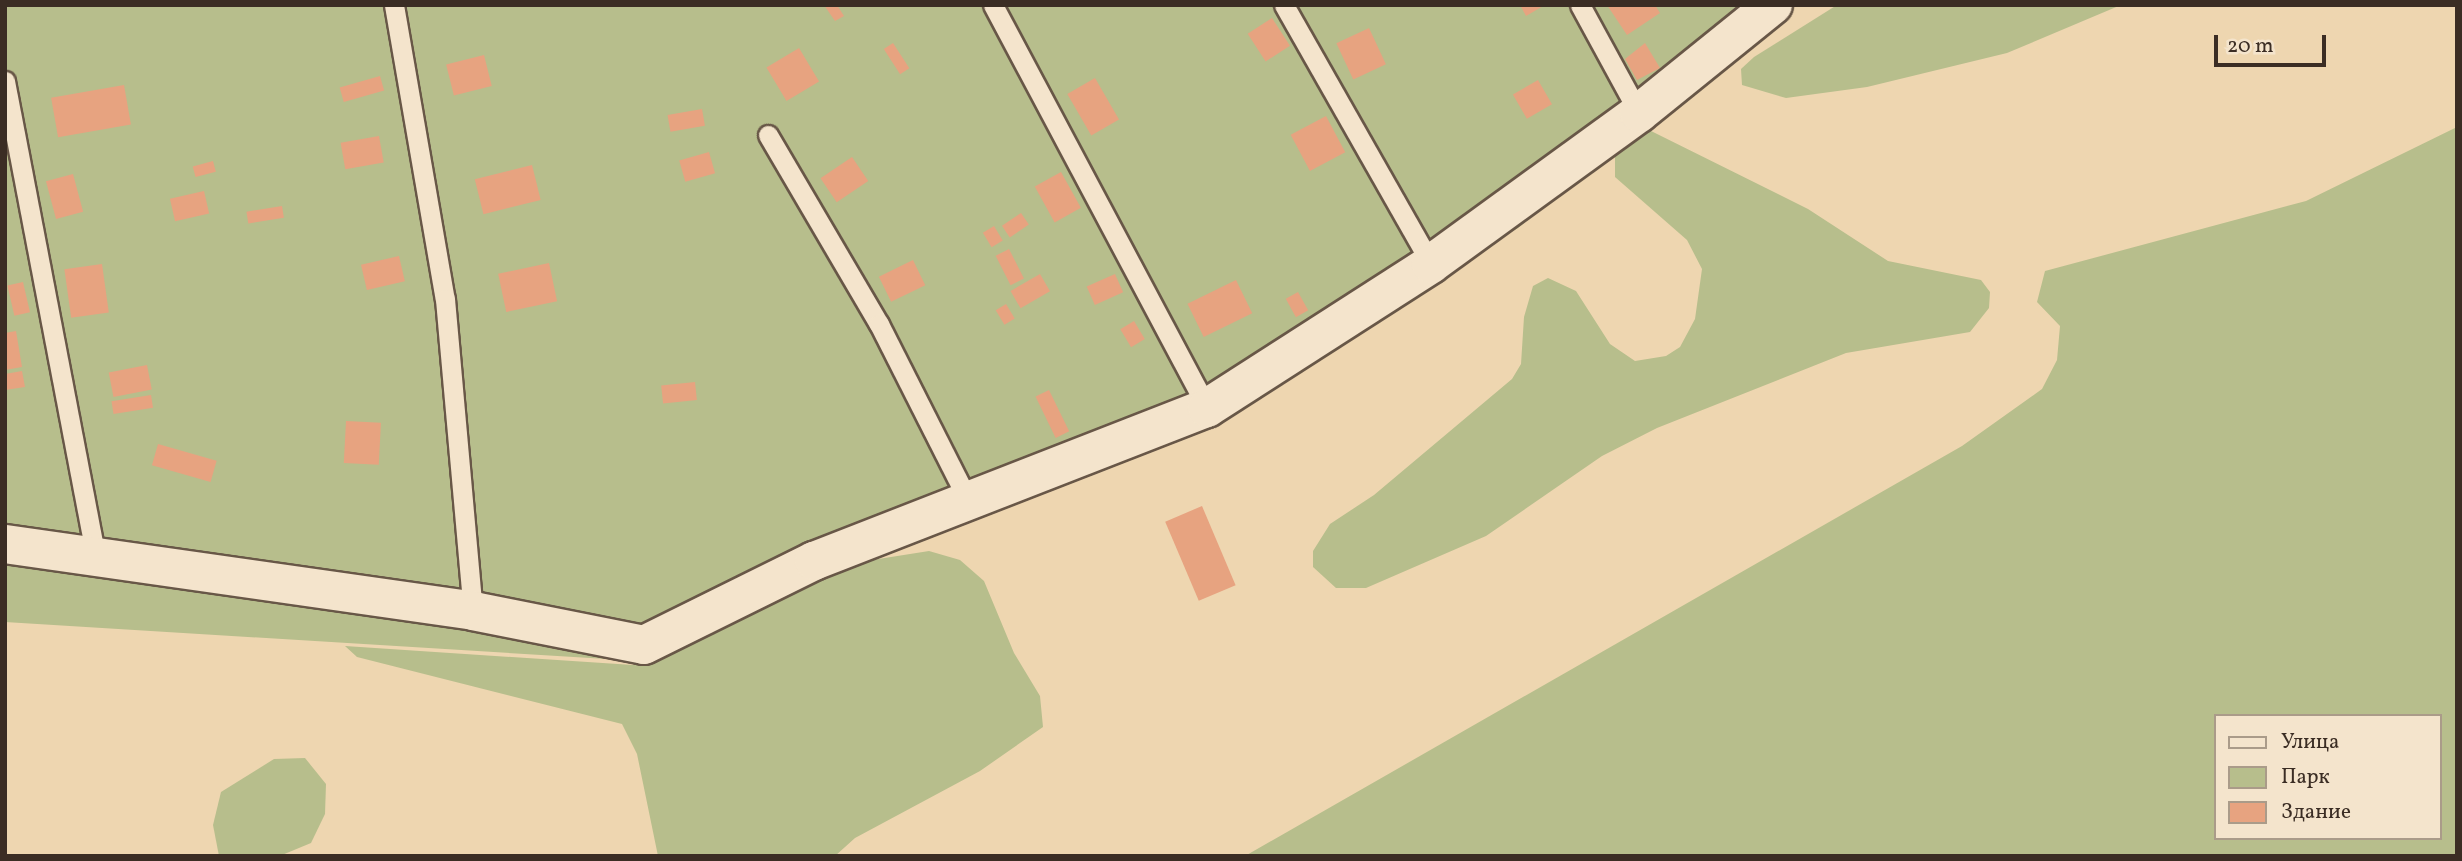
<!DOCTYPE html>
<meta charset="utf-8">
<style>
body{margin:0}
#map{position:relative;width:2462px;height:861px;overflow:hidden;background:#eed6b0;font-family:Vollkorn,serif}
div>[style]{position:absolute}
.green>*{inset:0;background:#b7be8c}
.building>*{inset:0;background:#e7a380;transform-origin:0 0}
.roads{filter:drop-shadow(2px 0 #685747) drop-shadow(-2px 0 #685747) drop-shadow(0 2px #685747) drop-shadow(0 -2px #685747)}
.service>*{height:19px;margin:-9.5px;padding:0 9.5px;transform-origin:9.5px;border-radius:9.5px;background:#f4e4cc}
.minor>*{height:38px;margin:-19px;padding:0 19px;transform-origin:19px;border-radius:19px;background:#f4e4cc}
span{translate:-50% -50%;white-space:nowrap;text-align:center;line-height:1.15;-webkit-text-stroke:5px #f4e4cc;paint-order:stroke}
.frame{position:absolute;inset:0;border:7px solid #3b2d24;pointer-events:none}
.legend{position:absolute;left:2214px;top:714px;width:228px;height:126px;box-sizing:border-box;background:#f4e4cc;border:2px solid #aa9b89;margin:0;padding:9px 12px;list-style:none;font-size:21px;color:#3b2d24}
.legend li{display:flex;align-items:center;gap:14px;height:35px}
.legend b{width:35px;border:2px solid #aa9b89}
.scale{position:absolute;left:2214px;top:35px;width:112px;height:32px;box-sizing:border-box;border:4px solid #3b2d24;border-top:0;padding-left:9px;font-size:21px;line-height:24px;white-space:nowrap;color:#3b2d24;-webkit-text-stroke:5px #f4e4cc;paint-order:stroke}
</style>
<div id="map">
<div class="green">
<div style="clip-path:polygon(5px 5px,1790px 5px,1643px 127px,1808px 209px,1888px 261px,1981px 280px,1990px 292px,1989px 308px,1970px 332px,1846px 353px,1657px 428px,1602px 456px,1486px 536px,1366px 588px,1336px 588px,1313px 567px,1313px 551px,1330px 524px,1374px 495px,1512px 379px,1521px 364px,1524px 317px,1533px 286px,1548px 278px,1576px 291px,1610px 344px,1635px 361px,1666px 356px,1680px 347px,1695px 319px,1702px 269px,1687px 240px,1615px 177px,1615px 149px,1518px 228px,1207px 408px,986px 514px,872px 560px,929px 551px,960px 560px,984px 581px,1014px 653px,1040px 696px,1043px 727px,980px 771px,855px 838px,835px 856px,658px 856px,637px 754px,622px 724px,357px 657px,345px 646px,633px 665px,822px 580px,623px 660px,5px 622px)"></div>
<div style="clip-path:polygon(1837px 5px,2121px 5px,2007px 53px,1867px 87px,1786px 98px,1742px 85px,1741px 69px,1754px 57px)"></div>
<div style="clip-path:polygon(evenodd,2457px 127px,2457px 856px,1245px 856px,1962px 446px,2042px 389px,2057px 360px,2060px 326px,2037px 302px,2045px 271px,2306px 201px,2457px 127px,2215px 716px,2439px 716px,2439px 838px,2215px 838px,2215px 716px)"></div>
<div style="clip-path:polygon(305px 758px,326px 784px,325px 814px,311px 843px,282px 855px,219px 856px,213px 825px,221px 792px,274px 759px)"></div>
</div>
<div class="building">
<div style="clip-path:polygon(824px 5px,837px 5px,844px 16px,835px 21px)"></div>
<div style="clip-path:polygon(1520px 5px,1545px 5px,1526px 16px)"></div>
<div style="clip-path:polygon(1607px 5px,1655px 5px,1660px 13px,1627px 35px)"></div>
<div style="left:1272px;top:18px;width:33px;height:29px;rotate:57deg"></div>
<div style="left:1369px;top:28px;width:40px;height:36px;rotate:65deg"></div>
<div style="left:893px;top:43px;width:30px;height:11px;rotate:57deg"></div>
<div style="clip-path:polygon(1645px 43px,1660px 68px,1637px 80px,1625px 59px)"></div>
<div style="left:799px;top:48px;width:39px;height:38px;rotate:59deg"></div>
<div style="left:484px;top:55px;width:32px;height:39px;rotate:76deg"></div>
<div style="left:380px;top:76px;width:15px;height:42px;rotate:74deg"></div>
<div style="left:1095px;top:78px;width:48px;height:32px;rotate:60deg"></div>
<div style="left:1538px;top:80px;width:28px;height:29px;rotate:60deg"></div>
<div style="left:124px;top:85px;width:40px;height:74px;rotate:80deg"></div>
<div style="left:702px;top:109px;width:17px;height:35px;rotate:80deg"></div>
<div style="left:1326px;top:116px;width:41px;height:40px;rotate:62deg"></div>
<div style="left:379px;top:136px;width:27px;height:39px;rotate:80deg"></div>
<div style="left:709px;top:152px;width:22px;height:31px;rotate:74deg"></div>
<div style="left:852px;top:157px;width:29px;height:38px;rotate:56deg"></div>
<div style="left:213px;top:161px;width:11px;height:21px;rotate:75deg"></div>
<div style="left:532px;top:165px;width:36px;height:59px;rotate:76deg"></div>
<div style="left:1061px;top:172px;width:41px;height:30px;rotate:61deg"></div>
<div style="left:73px;top:174px;width:39px;height:28px;rotate:75deg"></div>
<div style="left:204px;top:191px;width:23px;height:35px;rotate:77deg"></div>
<div style="left:282px;top:206px;width:12px;height:36px;rotate:81deg"></div>
<div style="left:1021px;top:213px;width:14px;height:23px;rotate:56deg"></div>
<div style="left:994px;top:226px;width:17px;height:13px;rotate:59deg"></div>
<div style="left:1009px;top:249px;width:33px;height:15px;rotate:63deg"></div>
<div style="left:399px;top:256px;width:26px;height:39px;rotate:77deg"></div>
<div style="left:913px;top:260px;width:28px;height:38px;rotate:64deg"></div>
<div style="left:549px;top:263px;width:39px;height:52px;rotate:78deg"></div>
<div style="left:102px;top:264px;width:49px;height:38px;rotate:82deg"></div>
<div style="left:1040px;top:274px;width:20px;height:34px;rotate:60deg"></div>
<div style="left:1115px;top:274px;width:20px;height:31px;rotate:66deg"></div>
<div style="left:1236px;top:280px;width:37px;height:54px;rotate:64deg"></div>
<div style="left:23px;top:282px;width:31px;height:16px;rotate:77deg"></div>
<div style="left:1298px;top:292px;width:21px;height:14px;rotate:61deg"></div>
<div style="left:1006px;top:304px;width:17px;height:12px;rotate:59deg"></div>
<div style="left:1134px;top:321px;width:21px;height:16px;rotate:59deg"></div>
<div style="clip-path:polygon(16px 331px,22px 367px,5px 370px,5px 333px)"></div>
<div style="left:147px;top:365px;width:25px;height:39px;rotate:79deg"></div>
<div style="clip-path:polygon(22px 371px,25px 387px,5px 390px,5px 374px)"></div>
<div style="left:695px;top:382px;width:18px;height:34px;rotate:84deg"></div>
<div style="left:1049px;top:390px;width:46px;height:15px;rotate:64deg"></div>
<div style="left:151px;top:395px;width:13px;height:40px;rotate:81deg"></div>
<div style="left:346px;top:421px;width:35px;height:42px;rotate:3deg"></div>
<div style="left:158px;top:444px;width:61px;height:22px;rotate:16deg"></div>
<div style="left:1202px;top:506px;width:86px;height:40px;rotate:67deg"></div>
</div>
<div class="roads">
<div class="service">
<div style="left:394px;top:5px;width:298px;rotate:80.2deg"></div>
<div style="left:445px;top:299px;width:313px;rotate:84.9deg"></div>
<div style="left:993px;top:5px;width:456px;rotate:62deg"></div>
<div style="left:1284px;top:5px;width:298px;rotate:60.4deg"></div>
<div style="left:1580px;top:5px;width:123px;rotate:61.4deg"></div>
<div style="left:5px;top:81px;width:481px;rotate:79.2deg"></div>
<div style="left:768px;top:135px;width:219px;rotate:59.6deg"></div>
<div style="left:879px;top:324px;width:197px;rotate:63.2deg"></div>
</div>
<div class="minor">
<div style="left:5px;top:544px;width:473px;rotate:8.1deg"></div>
<div style="left:473px;top:611px;width:174px;rotate:11.2deg"></div>
<div style="left:644px;top:645px;width:190px;rotate:-26.3deg"></div>
<div style="left:814px;top:561px;width:422px;rotate:-21.3deg"></div>
<div style="left:1207px;top:408px;width:266px;rotate:-32.7deg"></div>
<div style="left:1431px;top:264px;width:257px;rotate:-36deg"></div>
<div style="left:1639px;top:113px;width:172px;rotate:-38.9deg"></div>
</div>
</div>
<div class="frame"></div>
<ul class="legend">
<li><b style="height:9px;background:#f4e4cc"></b>Улица</li>
<li><b style="height:19px;background:#b7be8c"></b>Парк</li>
<li><b style="height:19px;background:#e7a380"></b>Здание</li>
</ul>
<div class="scale">20 m</div>
</div>
